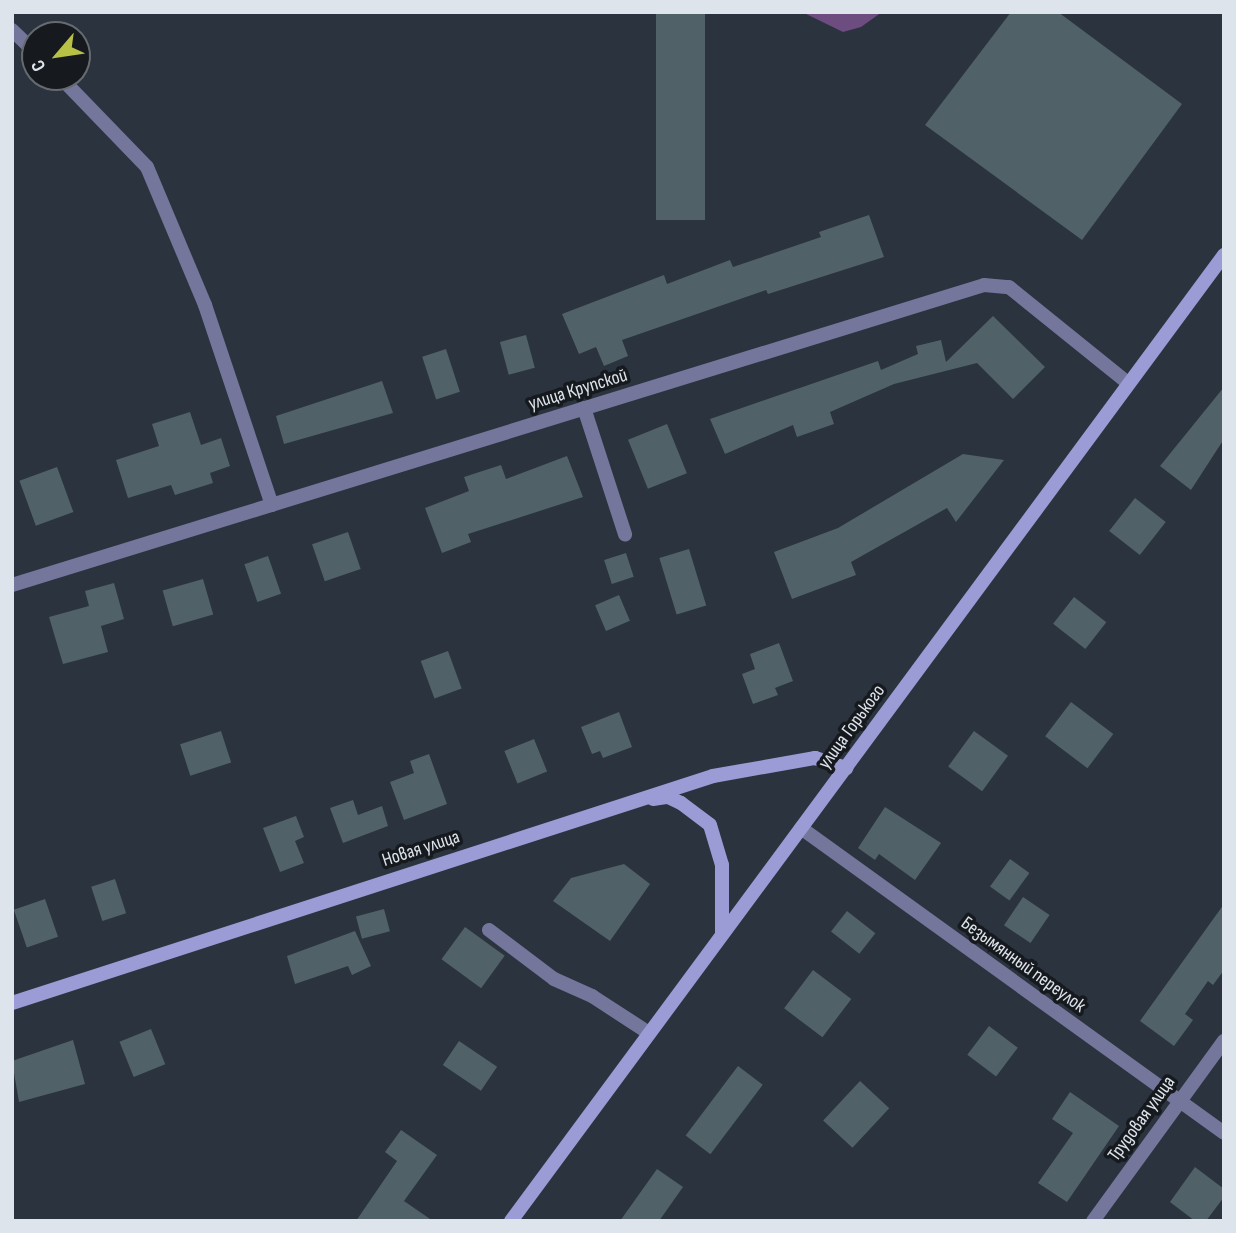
<!DOCTYPE html>
<meta charset="utf-8">
<style>
body{margin:0}
#map{position:relative;width:1236px;height:1233px;overflow:hidden;background:#2a333e;font-family:"Sofia Sans Condensed",sans-serif}
div>[style]{position:absolute}
.green>*{inset:0;background:#6d4c80}
.building>*{inset:0;background:#516168;transform-origin:0 0}
.service>*{height:14px;margin:-7px;padding:0 7px;transform-origin:7px;border-radius:7px;background:#75769b}
.minor>*{height:14px;margin:-7px;padding:0 7px;transform-origin:7px;border-radius:7px;background:#75769b}
.secondary>*{height:14px;margin:-7px;padding:0 7px;transform-origin:7px;border-radius:7px;background:#9b9bd6}
span{translate:-50% -50%;white-space:nowrap;text-align:center;line-height:1.15;-webkit-text-stroke:7px #161a1f;paint-order:stroke}
.street-label{font-size:19px;color:#dee4eb}
.frame{position:absolute;inset:0;border:14px solid #dee4eb;pointer-events:none}
.north{position:absolute;left:21px;top:21px;width:70px;height:70px;box-sizing:border-box;background:#161a1f;border:2px solid #666b71;border-radius:50%;rotate:241deg;font-size:19px;font-weight:700;line-height:28px;text-align:center;color:#dee4eb}
.north::after{content:'';display:block;margin:auto;width:24px;height:32px;background:#b9c046;clip-path:polygon(50% 0,100% 100%,50% 72%,0 100%)}
</style>
<div id="map">
<div class="green">
<div style="clip-path:polygon(802px 12px,882px 12px,861px 27px,843px 32px)"></div>
</div>
<div class="building">
<div style="left:656px;top:12px;width:49px;height:208px"></div>
<div style="clip-path:polygon(1011px 12px,1058px 12px,1182px 104px,1082px 240px,925px 125px)"></div>
<div style="clip-path:polygon(869px 215px,884px 257px,768px 294px,766px 290px,622px 340px,628px 356px,604px 366px,596px 347px,579px 354px,562px 314px,664px 275px,667px 284px,730px 260px,733px 267px,821px 237px,819px 232px)"></div>
<div style="clip-path:polygon(993px 316px,1045px 367px,1013px 399px,977px 363px,894px 384px,830px 412px,834px 424px,797px 437px,793px 425px,725px 454px,710px 419px,878px 361px,881px 370px,918px 354px,916px 346px,941px 340px,946px 362px)"></div>
<div style="left:526px;top:335px;width:34px;height:27px;rotate:75deg"></div>
<div style="left:446px;top:349px;width:45px;height:25px;rotate:72deg"></div>
<div style="clip-path:polygon(382px 381px,393px 413px,284px 444px,276px 416px)"></div>
<div style="clip-path:polygon(1224px 387px,1224px 439px,1191px 490px,1160px 466px)"></div>
<div style="clip-path:polygon(190px 412px,201px 445px,221px 438px,230px 466px,210px 473px,213px 483px,175px 495px,171px 485px,128px 498px,116px 460px,159px 446px,152px 424px)"></div>
<div style="left:667px;top:424px;width:53px;height:42px;rotate:68deg"></div>
<div style="clip-path:polygon(963px 454px,1004px 460px,956px 522px,947px 508px,851px 562px,856px 575px,792px 599px,774px 552px,838px 528px)"></div>
<div style="clip-path:polygon(567px 456px,583px 497px,468px 534px,471px 542px,442px 553px,425px 508px,469px 491px,464px 477px,501px 465px,506px 479px)"></div>
<div style="left:57px;top:467px;width:48px;height:40px;rotate:70deg"></div>
<div style="left:1135px;top:498px;width:39px;height:42px;rotate:38deg"></div>
<div style="left:348px;top:532px;width:39px;height:38px;rotate:71deg"></div>
<div style="left:689px;top:549px;width:59px;height:31px;rotate:73deg"></div>
<div style="left:626px;top:553px;width:25px;height:23px;rotate:72deg"></div>
<div style="left:268px;top:556px;width:40px;height:25px;rotate:71deg"></div>
<div style="left:203px;top:579px;width:37px;height:42px;rotate:74deg"></div>
<div style="clip-path:polygon(114px 583px,124px 619px,101px 626px,108px 652px,63px 664px,49px 617px,89px 606px,85px 591px)"></div>
<div style="left:619px;top:595px;width:28px;height:26px;rotate:67deg"></div>
<div style="left:1074px;top:597px;width:41px;height:34px;rotate:38deg"></div>
<div style="clip-path:polygon(779px 643px,793px 681px,775px 688px,778px 695px,753px 704px,742px 674px,755px 669px,750px 654px)"></div>
<div style="left:448px;top:651px;width:40px;height:29px;rotate:70deg"></div>
<div style="left:1071px;top:702px;width:53px;height:43px;rotate:37deg"></div>
<div style="clip-path:polygon(619px 712px,632px 747px,603px 758px,600px 751px,592px 754px,581px 727px)"></div>
<div style="left:221px;top:731px;width:33px;height:43px;rotate:72deg"></div>
<div style="left:974px;top:731px;width:42px;height:44px;rotate:36deg"></div>
<div style="left:534px;top:739px;width:35px;height:32px;rotate:68deg"></div>
<div style="clip-path:polygon(429px 754px,447px 804px,404px 820px,390px 782px,414px 773px,410px 761px)"></div>
<div style="clip-path:polygon(353px 800px,358px 815px,382px 806px,388px 826px,343px 843px,330px 808px)"></div>
<div style="clip-path:polygon(885px 807px,941px 843px,915px 880px,879px 854px,875px 860px,858px 848px)"></div>
<div style="clip-path:polygon(296px 816px,304px 837px,295px 841px,304px 863px,280px 872px,263px 828px)"></div>
<div style="left:1010px;top:859px;width:24px;height:34px;rotate:36deg"></div>
<div style="clip-path:polygon(624px 864px,650px 884px,610px 941px,553px 901px,571px 878px)"></div>
<div style="left:115px;top:879px;width:36px;height:25px;rotate:72deg"></div>
<div style="left:1023px;top:897px;width:32px;height:34px;rotate:34deg"></div>
<div style="left:45px;top:899px;width:40px;height:33px;rotate:71deg"></div>
<div style="clip-path:polygon(1224px 904px,1224px 970px,1213px 985px,1208px 981px,1185px 1014px,1193px 1020px,1174px 1046px,1140px 1021px)"></div>
<div style="left:384px;top:909px;width:23px;height:29px;rotate:75deg"></div>
<div style="left:847px;top:911px;width:36px;height:26px;rotate:38deg"></div>
<div style="left:465px;top:927px;width:49px;height:40px;rotate:36deg"></div>
<div style="clip-path:polygon(355px 931px,371px 966px,352px 975px,348px 966px,295px 984px,287px 956px)"></div>
<div style="left:813px;top:970px;width:48px;height:48px;rotate:37deg"></div>
<div style="left:989px;top:1026px;width:36px;height:36px;rotate:37deg"></div>
<div style="left:151px;top:1029px;width:38px;height:34px;rotate:68deg"></div>
<div style="clip-path:polygon(73px 1040px,85px 1084px,19px 1102px,12px 1061px)"></div>
<div style="left:459px;top:1041px;width:46px;height:29px;rotate:34deg"></div>
<div style="left:738px;top:1066px;width:31px;height:87px;rotate:37deg"></div>
<div style="left:860px;top:1081px;width:40px;height:54px;rotate:43deg"></div>
<div style="clip-path:polygon(1070px 1092px,1119px 1126px,1067px 1202px,1038px 1183px,1073px 1133px,1052px 1119px)"></div>
<div style="clip-path:polygon(401px 1130px,437px 1155px,404px 1201px,433px 1221px,356px 1221px,397px 1161px,385px 1152px)"></div>
<div style="clip-path:polygon(1195px 1167px,1224px 1189px,1224px 1197px,1206px 1221px,1195px 1221px,1170px 1202px)"></div>
<div style="clip-path:polygon(657px 1169px,683px 1187px,659px 1221px,620px 1221px)"></div>
</div>
<div class="service">
<div style="left:12px;top:30px;width:32px;rotate:44deg"></div>
<div style="left:60px;top:77px;width:125px;rotate:46deg"></div>
<div style="left:147px;top:167px;width:150px;rotate:67.2deg"></div>
<div style="left:205px;top:305px;width:211px;rotate:71.5deg"></div>
<div style="left:584px;top:408px;width:133px;rotate:72deg"></div>
<div style="left:489px;top:930px;width:81px;rotate:37deg"></div>
<div style="left:554px;top:979px;width:42px;rotate:24.1deg"></div>
<div style="left:592px;top:996px;width:68px;rotate:33deg"></div>
</div>
<div class="minor">
<div style="left:12px;top:585px;width:1017px;rotate:-17.15deg"></div>
<div style="left:984px;top:285px;width:25px;rotate:5deg"></div>
<div style="left:1009px;top:287px;width:153px;rotate:38.9deg"></div>
<div style="left:801px;top:828px;width:521px;rotate:35.79deg"></div>
<div style="left:1093px;top:1221px;width:223px;rotate:-54deg"></div>
</div>
<div class="secondary">
<div style="left:653px;top:799px;width:15px;rotate:-8deg"></div>
<div style="left:668px;top:797px;width:14px;rotate:25deg"></div>
<div style="left:681px;top:803px;width:36px;rotate:37deg"></div>
<div style="left:710px;top:825px;width:42px;rotate:73.3deg"></div>
<div style="left:722px;top:865px;width:69px;rotate:90deg"></div>
<div style="left:12px;top:1003px;width:737px;rotate:-17.94deg"></div>
<div style="left:713px;top:776px;width:104px;rotate:-10deg"></div>
<div style="left:815px;top:758px;width:33px;rotate:18deg"></div>
<div style="left:511px;top:1221px;width:1201px;rotate:-53.57deg"></div>
</div>
<div class="street-label">
<span style="left:578px;top:390px;rotate:-17deg">улица Крупской</span>
<span style="left:852px;top:727px;rotate:-54deg">улица Горького</span>
<span style="left:421px;top:849px;rotate:-18deg">Новая улица</span>
<span style="left:1023px;top:965px;rotate:36deg">Безымянный переулок</span>
<span style="left:1142px;top:1119px;rotate:-54deg">Трудовая улица</span>
</div>
<div class="frame"></div>
<div class="north">С</div>
</div>
